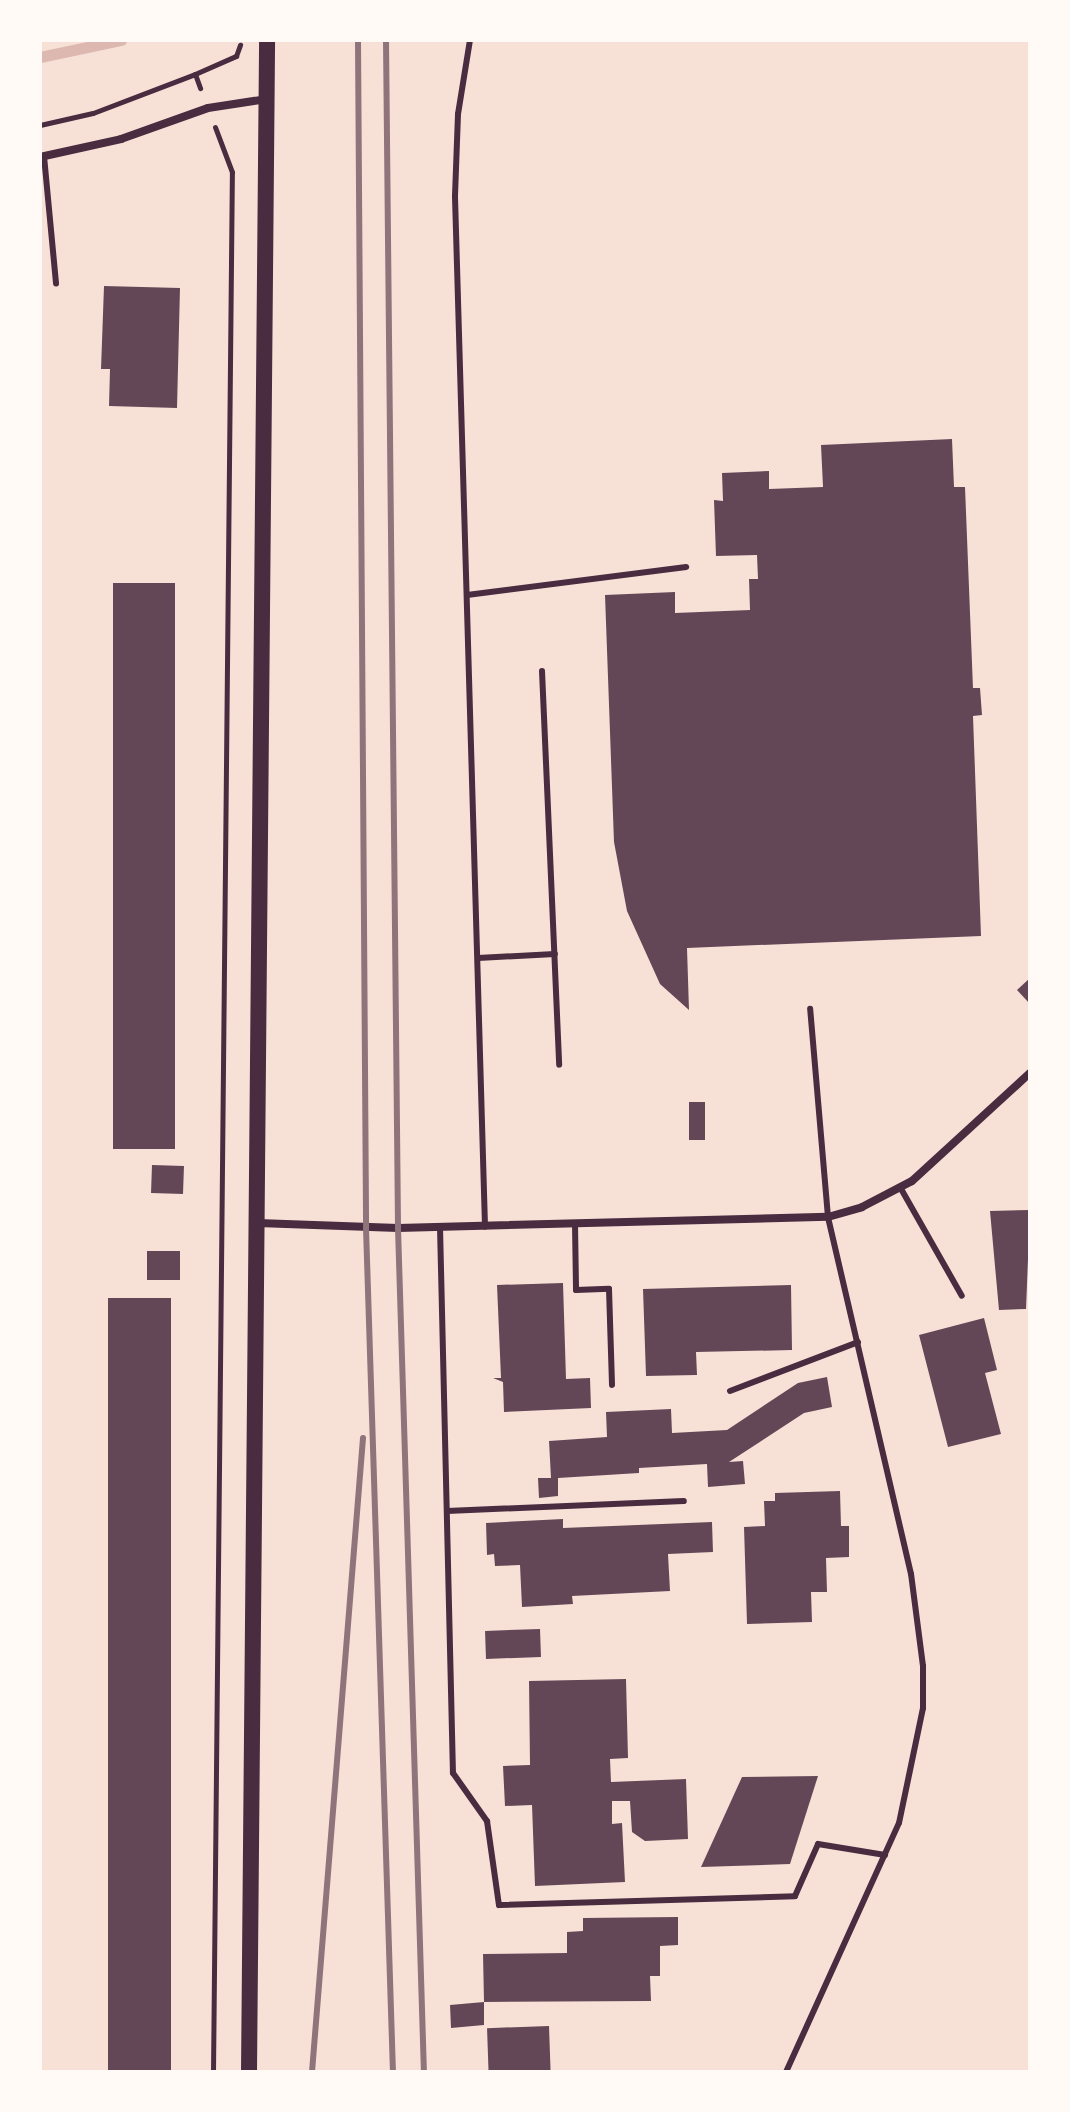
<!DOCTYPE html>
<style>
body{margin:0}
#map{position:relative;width:1070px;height:2112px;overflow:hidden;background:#f7e1d7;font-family:"Fira Sans Condensed",sans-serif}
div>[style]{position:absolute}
.stream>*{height:11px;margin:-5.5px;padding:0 5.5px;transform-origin:5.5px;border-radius:5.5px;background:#dcb8b0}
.building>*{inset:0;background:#644757;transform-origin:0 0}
.path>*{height:5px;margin:-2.5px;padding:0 2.5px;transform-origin:2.5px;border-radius:2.5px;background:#4a2c40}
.service>*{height:6px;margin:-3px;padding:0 3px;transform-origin:3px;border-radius:3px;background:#4a2c40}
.minor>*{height:8px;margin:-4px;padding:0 4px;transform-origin:4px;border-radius:4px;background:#4a2c40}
.secondary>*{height:16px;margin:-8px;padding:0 8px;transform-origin:8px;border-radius:8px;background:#4a2c40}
.rail>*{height:6px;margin:-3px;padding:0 3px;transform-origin:3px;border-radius:3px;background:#8f747c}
span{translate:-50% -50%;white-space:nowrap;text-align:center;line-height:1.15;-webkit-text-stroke:6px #fffaf5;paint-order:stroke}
.frame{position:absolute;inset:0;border:42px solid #fffaf5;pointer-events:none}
</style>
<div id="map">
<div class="stream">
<div style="left:40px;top:57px;width:83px;rotate:-11.9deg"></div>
</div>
<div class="building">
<div style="clip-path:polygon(104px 286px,180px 288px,177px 408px,109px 406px,110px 369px,101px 369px)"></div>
<div style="clip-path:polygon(952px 439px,954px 487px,965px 487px,973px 688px,980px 688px,982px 715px,973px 716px,981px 936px,687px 948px,689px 1010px,660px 984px,627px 911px,614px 842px,605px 595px,675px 592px,675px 613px,750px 610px,749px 579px,758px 579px,757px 555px,716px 556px,714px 500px,723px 501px,722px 473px,769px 471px,769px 489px,823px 487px,821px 445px)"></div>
<div style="left:113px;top:583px;width:62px;height:566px"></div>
<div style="clip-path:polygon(1030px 978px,1030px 1004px,1017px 990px)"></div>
<div style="left:689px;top:1102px;width:16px;height:38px"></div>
<div style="left:152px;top:1165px;width:32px;height:28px;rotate:2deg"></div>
<div style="clip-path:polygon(1030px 1210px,1026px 1309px,999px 1310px,990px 1211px)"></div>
<div style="left:147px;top:1251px;width:33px;height:29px"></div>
<div style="clip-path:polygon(563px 1283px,566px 1379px,590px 1378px,591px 1408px,504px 1412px,503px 1382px,493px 1378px,501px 1378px,497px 1285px)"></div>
<div style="clip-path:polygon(791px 1285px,792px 1350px,696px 1352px,697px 1375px,646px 1376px,643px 1289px)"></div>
<div style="left:108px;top:1298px;width:63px;height:774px"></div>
<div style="clip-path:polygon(984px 1318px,997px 1370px,985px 1373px,1001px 1434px,948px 1447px,919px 1335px)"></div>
<div style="clip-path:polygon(827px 1377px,832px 1407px,804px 1413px,729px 1462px,743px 1461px,745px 1484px,708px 1487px,707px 1464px,639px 1468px,639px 1473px,558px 1478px,558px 1496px,539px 1498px,538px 1478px,551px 1478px,549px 1441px,607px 1437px,606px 1412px,671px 1409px,672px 1433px,727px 1430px,798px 1383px)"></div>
<div style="clip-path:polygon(840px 1491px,841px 1526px,849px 1526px,849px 1557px,826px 1558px,827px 1592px,811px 1592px,812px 1622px,747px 1624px,744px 1527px,765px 1526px,764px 1501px,775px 1501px,775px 1493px)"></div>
<div style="clip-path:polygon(563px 1519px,563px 1528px,712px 1522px,713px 1552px,668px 1554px,670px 1591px,572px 1596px,573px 1604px,522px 1607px,520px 1565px,495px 1566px,494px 1554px,487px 1555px,486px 1523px)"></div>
<div style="left:540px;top:1629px;width:28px;height:55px;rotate:88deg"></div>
<div style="clip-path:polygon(626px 1679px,628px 1758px,610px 1759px,611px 1782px,686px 1779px,688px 1839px,645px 1841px,632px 1832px,630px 1801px,612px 1801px,612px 1824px,622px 1823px,625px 1882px,535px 1886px,532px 1805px,505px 1806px,503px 1766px,530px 1765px,529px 1681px)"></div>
<div style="clip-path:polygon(818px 1776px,790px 1864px,701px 1867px,742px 1777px)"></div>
<div style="clip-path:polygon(678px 1917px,678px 1945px,660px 1946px,660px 1976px,650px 1976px,651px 2001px,484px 2002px,484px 2025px,451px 2028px,450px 2005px,484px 2002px,483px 1954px,567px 1953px,567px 1932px,583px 1931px,583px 1918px)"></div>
<div style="left:549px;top:2026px;width:46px;height:62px;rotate:88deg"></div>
</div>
<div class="path">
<div style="left:195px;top:74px;width:15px;rotate:70deg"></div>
<div style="left:40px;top:125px;width:54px;rotate:-12.8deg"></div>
<div style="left:93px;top:113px;width:109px;rotate:-20.9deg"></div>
<div style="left:195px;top:74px;width:45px;rotate:-23.7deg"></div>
<div style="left:236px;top:56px;width:12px;rotate:-70deg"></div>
<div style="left:213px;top:2072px;width:1900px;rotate:-89.43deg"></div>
<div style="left:232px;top:172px;width:48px;rotate:-110.7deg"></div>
</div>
<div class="service">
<div style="left:470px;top:40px;width:75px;rotate:99.2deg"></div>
<div style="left:458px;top:114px;width:83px;rotate:92.1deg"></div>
<div style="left:455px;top:197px;width:1030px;rotate:88.33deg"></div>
<div style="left:44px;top:156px;width:128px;rotate:84.6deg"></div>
<div style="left:467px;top:595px;width:221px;rotate:-7.3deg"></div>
<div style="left:542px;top:671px;width:394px;rotate:87.5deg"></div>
<div style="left:478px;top:958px;width:77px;rotate:-3deg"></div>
<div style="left:900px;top:1187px;width:125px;rotate:60.4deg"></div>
<div style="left:575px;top:1224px;width:66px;rotate:89.1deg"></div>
<div style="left:576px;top:1290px;width:33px;rotate:-2deg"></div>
<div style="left:609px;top:1289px;width:96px;rotate:88.2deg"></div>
<div style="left:440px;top:1227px;width:546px;rotate:88.64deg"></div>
<div style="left:453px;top:1773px;width:59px;rotate:54.7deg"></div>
<div style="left:487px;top:1821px;width:85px;rotate:81.9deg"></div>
<div style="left:499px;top:1905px;width:296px;rotate:-1.7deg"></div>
<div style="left:795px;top:1896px;width:57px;rotate:-66.1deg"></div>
<div style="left:818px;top:1844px;width:68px;rotate:9.3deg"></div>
<div style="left:730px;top:1391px;width:137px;rotate:-20.9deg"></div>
<div style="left:447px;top:1511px;width:237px;rotate:-2.4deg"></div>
<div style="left:786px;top:2072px;width:273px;rotate:-65.6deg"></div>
<div style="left:899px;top:1823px;width:117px;rotate:-78.2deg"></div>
<div style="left:923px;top:1708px;width:42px;rotate:-90deg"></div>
<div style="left:923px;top:1666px;width:93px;rotate:-97.4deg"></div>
<div style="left:911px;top:1574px;width:367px;rotate:-103.1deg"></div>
<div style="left:828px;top:1217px;width:209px;rotate:-94.9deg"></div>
</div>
<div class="minor">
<div style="left:40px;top:157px;width:83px;rotate:-12.5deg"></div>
<div style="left:121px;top:139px;width:92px;rotate:-19.6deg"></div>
<div style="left:208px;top:108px;width:60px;rotate:-8.7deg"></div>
<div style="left:258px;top:1223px;width:140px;rotate:2deg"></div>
<div style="left:398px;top:1228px;width:430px;rotate:-1.5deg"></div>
<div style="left:828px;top:1217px;width:35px;rotate:-16deg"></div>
<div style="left:862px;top:1207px;width:56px;rotate:-27.5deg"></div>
<div style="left:912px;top:1181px;width:160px;rotate:-42.5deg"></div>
</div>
<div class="secondary">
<div style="left:249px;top:2072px;width:2032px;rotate:-89.49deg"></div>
</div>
<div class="rail">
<div style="left:358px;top:40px;width:1188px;rotate:89.61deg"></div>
<div style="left:366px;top:1228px;width:844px;rotate:88.17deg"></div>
<div style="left:386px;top:40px;width:1188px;rotate:89.42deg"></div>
<div style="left:398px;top:1228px;width:844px;rotate:88.24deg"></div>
<div style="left:312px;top:2072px;width:636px;rotate:-85.4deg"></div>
</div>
<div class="frame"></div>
</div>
